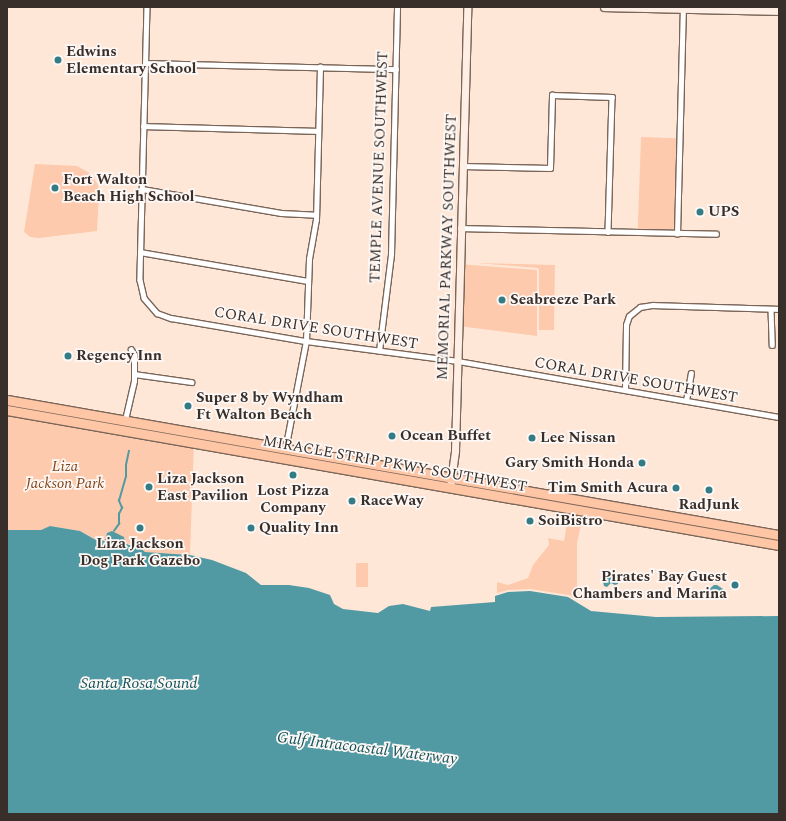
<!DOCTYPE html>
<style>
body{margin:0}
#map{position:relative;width:786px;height:821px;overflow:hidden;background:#ffe7d8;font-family:Spectral,serif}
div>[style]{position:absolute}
.green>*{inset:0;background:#fdcaad;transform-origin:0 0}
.water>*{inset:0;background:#529aa3}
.stream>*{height:1.5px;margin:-0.75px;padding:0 0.75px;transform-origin:0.75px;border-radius:0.75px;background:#529aa3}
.roads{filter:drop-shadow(1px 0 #7a6659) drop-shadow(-1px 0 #7a6659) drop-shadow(0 1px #7a6659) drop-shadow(0 -1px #7a6659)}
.street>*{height:4.5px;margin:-2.25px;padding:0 2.25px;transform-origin:2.25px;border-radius:2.25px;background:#fff}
.secondary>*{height:7px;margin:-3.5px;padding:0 3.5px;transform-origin:3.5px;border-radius:3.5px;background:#ffeee4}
.highway>*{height:9px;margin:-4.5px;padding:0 4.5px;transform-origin:4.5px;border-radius:4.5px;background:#fec6a5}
.dots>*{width:11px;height:11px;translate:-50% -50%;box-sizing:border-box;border:2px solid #fdf8f5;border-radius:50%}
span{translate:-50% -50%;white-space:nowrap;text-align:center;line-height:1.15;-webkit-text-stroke:3.5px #fdf8f5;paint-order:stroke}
.poi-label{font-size:15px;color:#392f2a;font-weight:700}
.left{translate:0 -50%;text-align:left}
.right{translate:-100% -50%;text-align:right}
.street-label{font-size:15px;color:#392f2a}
.park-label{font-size:15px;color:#834416;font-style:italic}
.water-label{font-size:16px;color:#13535a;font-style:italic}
.frame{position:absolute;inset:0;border:8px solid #392f2a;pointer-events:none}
</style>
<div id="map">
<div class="green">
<div style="left:641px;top:137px;width:36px;height:93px;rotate:2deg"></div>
<div style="clip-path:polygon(35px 164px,77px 166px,91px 174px,98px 185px,99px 192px,97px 231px,39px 238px,30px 237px,24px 232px)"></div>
<div style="clip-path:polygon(476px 263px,555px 265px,554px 330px,539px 330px,539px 270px,538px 268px)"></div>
<div style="clip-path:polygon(459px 264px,537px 270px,537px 336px,458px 326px)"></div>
<div style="clip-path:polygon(7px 410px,194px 443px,190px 555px,145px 552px,137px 545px,94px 539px,80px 531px,50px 526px,41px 530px,7px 530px)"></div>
<div style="clip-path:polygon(569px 512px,583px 515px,577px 543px,577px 600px,569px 595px,530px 589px,508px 590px,497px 593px,497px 582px,508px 585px,528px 578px,533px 565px,549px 545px,548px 538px,564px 541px)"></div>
<div style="left:356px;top:563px;width:12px;height:24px"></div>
</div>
<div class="water">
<div style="clip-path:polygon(50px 526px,80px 531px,94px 539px,105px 541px,107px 533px,112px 531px,124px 537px,125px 543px,129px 545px,137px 545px,145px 552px,190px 555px,212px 560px,246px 573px,261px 585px,289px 585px,309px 588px,330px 595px,334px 604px,343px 609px,378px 613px,389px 606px,403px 604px,430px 611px,431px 607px,495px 602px,495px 596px,508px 592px,530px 591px,568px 597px,591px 611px,656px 617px,779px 616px,779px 814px,7px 814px,7px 530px,41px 530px)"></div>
<div style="clip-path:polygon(608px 576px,618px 578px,618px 584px,615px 585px,611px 583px,607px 587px,604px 586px,603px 582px)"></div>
<div style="clip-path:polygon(714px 585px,717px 585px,723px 589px,724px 593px,720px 594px,718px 591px,712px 595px,709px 595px,708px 590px)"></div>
</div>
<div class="stream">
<div style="left:114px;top:531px;width:9px;rotate:-54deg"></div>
<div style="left:119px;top:524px;width:10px;rotate:-90deg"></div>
<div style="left:119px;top:514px;width:7px;rotate:-63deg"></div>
<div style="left:122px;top:508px;width:8px;rotate:-113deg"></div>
<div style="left:119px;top:501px;width:25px;rotate:-74deg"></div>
<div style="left:126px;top:477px;width:12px;rotate:-90deg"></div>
<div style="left:126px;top:465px;width:14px;rotate:-78deg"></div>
</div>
<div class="roads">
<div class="street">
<div style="left:147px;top:7px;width:273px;rotate:91.5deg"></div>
<div style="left:140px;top:280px;width:18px;rotate:77deg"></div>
<div style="left:144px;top:298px;width:20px;rotate:49deg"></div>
<div style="left:157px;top:313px;width:15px;rotate:20deg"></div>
<div style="left:171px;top:318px;width:137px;rotate:9.7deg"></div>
<div style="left:306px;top:341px;width:153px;rotate:7.5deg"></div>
<div style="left:458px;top:361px;width:326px;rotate:9.9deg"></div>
<div style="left:145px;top:63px;width:251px;rotate:1.4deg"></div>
<div style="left:143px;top:126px;width:175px;rotate:1.6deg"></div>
<div style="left:462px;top:166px;width:88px;rotate:1.3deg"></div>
<div style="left:550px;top:168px;width:73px;rotate:-88.4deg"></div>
<div style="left:552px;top:95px;width:60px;rotate:1.9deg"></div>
<div style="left:612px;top:97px;width:135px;rotate:91.7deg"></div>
<div style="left:142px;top:189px;width:141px;rotate:9.8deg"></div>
<div style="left:281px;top:213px;width:35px;rotate:3deg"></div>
<div style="left:460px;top:228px;width:256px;rotate:1.3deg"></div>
<div style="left:677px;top:234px;width:225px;rotate:-88.5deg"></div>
<div style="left:140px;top:252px;width:170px;rotate:9.8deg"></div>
<div style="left:771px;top:309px;width:36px;rotate:88deg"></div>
<div style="left:379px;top:351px;width:98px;rotate:-82.9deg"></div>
<div style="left:391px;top:254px;width:247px;rotate:-88.6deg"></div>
<div style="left:134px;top:374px;width:58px;rotate:8deg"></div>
<div style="left:625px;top:390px;width:65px;rotate:-89.1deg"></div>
<div style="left:626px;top:325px;width:9px;rotate:-72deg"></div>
<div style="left:629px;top:316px;width:14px;rotate:-39deg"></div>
<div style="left:640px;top:307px;width:13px;rotate:-9deg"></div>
<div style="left:653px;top:305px;width:126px;rotate:1.8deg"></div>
<div style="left:686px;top:401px;width:28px;rotate:-80deg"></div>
<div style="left:125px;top:420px;width:40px;rotate:-77deg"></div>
<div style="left:134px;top:381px;width:26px;rotate:-90deg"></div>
<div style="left:134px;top:355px;width:6px;rotate:-121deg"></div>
<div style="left:285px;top:450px;width:111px;rotate:-79.1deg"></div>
<div style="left:306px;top:341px;width:82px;rotate:-87.9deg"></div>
<div style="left:309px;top:259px;width:40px;rotate:-80deg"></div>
<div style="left:316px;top:220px;width:153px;rotate:-88.5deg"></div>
</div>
<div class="secondary">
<div style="left:604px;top:7px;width:175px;rotate:1.3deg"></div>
<div style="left:450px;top:487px;width:37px;rotate:-82deg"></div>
<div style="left:455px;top:450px;width:443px;rotate:-88.4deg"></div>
</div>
<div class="highway">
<div style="left:7px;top:400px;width:784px;rotate:9.92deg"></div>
<div style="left:7px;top:410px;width:784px;rotate:9.92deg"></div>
</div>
</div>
<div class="dots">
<div style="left:58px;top:60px;background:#347c85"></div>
<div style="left:55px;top:188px;background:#347c85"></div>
<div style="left:700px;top:212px;background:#347c85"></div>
<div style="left:502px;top:300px;background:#347c85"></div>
<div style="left:68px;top:356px;background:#347c85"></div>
<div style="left:188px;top:406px;background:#347c85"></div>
<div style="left:392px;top:436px;background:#347c85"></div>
<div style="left:532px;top:438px;background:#347c85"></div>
<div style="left:642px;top:463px;background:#347c85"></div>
<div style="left:293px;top:475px;background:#347c85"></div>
<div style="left:149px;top:487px;background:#347c85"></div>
<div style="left:676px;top:488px;background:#347c85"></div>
<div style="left:709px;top:490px;background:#347c85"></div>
<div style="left:352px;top:501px;background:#347c85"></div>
<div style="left:530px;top:521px;background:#347c85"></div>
<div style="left:140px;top:528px;background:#347c85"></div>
<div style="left:251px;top:528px;background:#347c85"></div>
<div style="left:735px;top:585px;background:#347c85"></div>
</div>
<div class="poi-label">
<span class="left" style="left:66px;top:60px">Edwins<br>Elementary School</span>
<span class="left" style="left:63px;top:188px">Fort Walton<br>Beach High School</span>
<span class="left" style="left:708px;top:212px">UPS</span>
<span class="left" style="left:510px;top:300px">Seabreeze Park</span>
<span class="left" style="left:76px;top:356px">Regency Inn</span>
<span class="left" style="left:196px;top:406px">Super 8 by Wyndham<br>Ft Walton Beach</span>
<span class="left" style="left:400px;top:436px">Ocean Buffet</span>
<span class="left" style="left:540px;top:438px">Lee Nissan</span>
<span class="right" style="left:634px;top:463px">Gary Smith Honda</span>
<span class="left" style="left:157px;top:487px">Liza Jackson<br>East Pavilion</span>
<span class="right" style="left:668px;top:488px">Tim Smith Acura</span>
<span style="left:293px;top:499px">Lost Pizza<br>Company</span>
<span class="left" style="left:360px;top:501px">RaceWay</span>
<span style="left:709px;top:505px">RadJunk</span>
<span class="left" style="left:538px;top:521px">SoiBistro</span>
<span class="left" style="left:259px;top:528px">Quality Inn</span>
<span style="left:140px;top:552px">Liza Jackson<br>Dog Park Gazebo</span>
<span class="right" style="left:727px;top:585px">Pirates' Bay Guest<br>Chambers and Marina</span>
</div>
<div class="street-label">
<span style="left:379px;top:167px;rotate:-88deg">TEMPLE AVENUE SOUTHWEST</span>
<span style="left:447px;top:247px;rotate:-88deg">MEMORIAL PARKWAY SOUTHWEST</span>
<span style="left:316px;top:328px;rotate:9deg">CORAL DRIVE SOUTHWEST</span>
<span style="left:636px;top:380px;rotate:10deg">CORAL DRIVE SOUTHWEST</span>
<span style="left:395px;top:464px;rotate:10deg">MIRACLE STRIP PKWY SOUTHWEST</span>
</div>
<div class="park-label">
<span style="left:65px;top:475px">Liza<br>Jackson Park</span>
</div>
<div class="water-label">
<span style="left:139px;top:683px">Santa Rosa Sound</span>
<span style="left:367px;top:748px;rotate:7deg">Gulf Intracoastal Waterway</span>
</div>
<div class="frame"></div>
</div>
